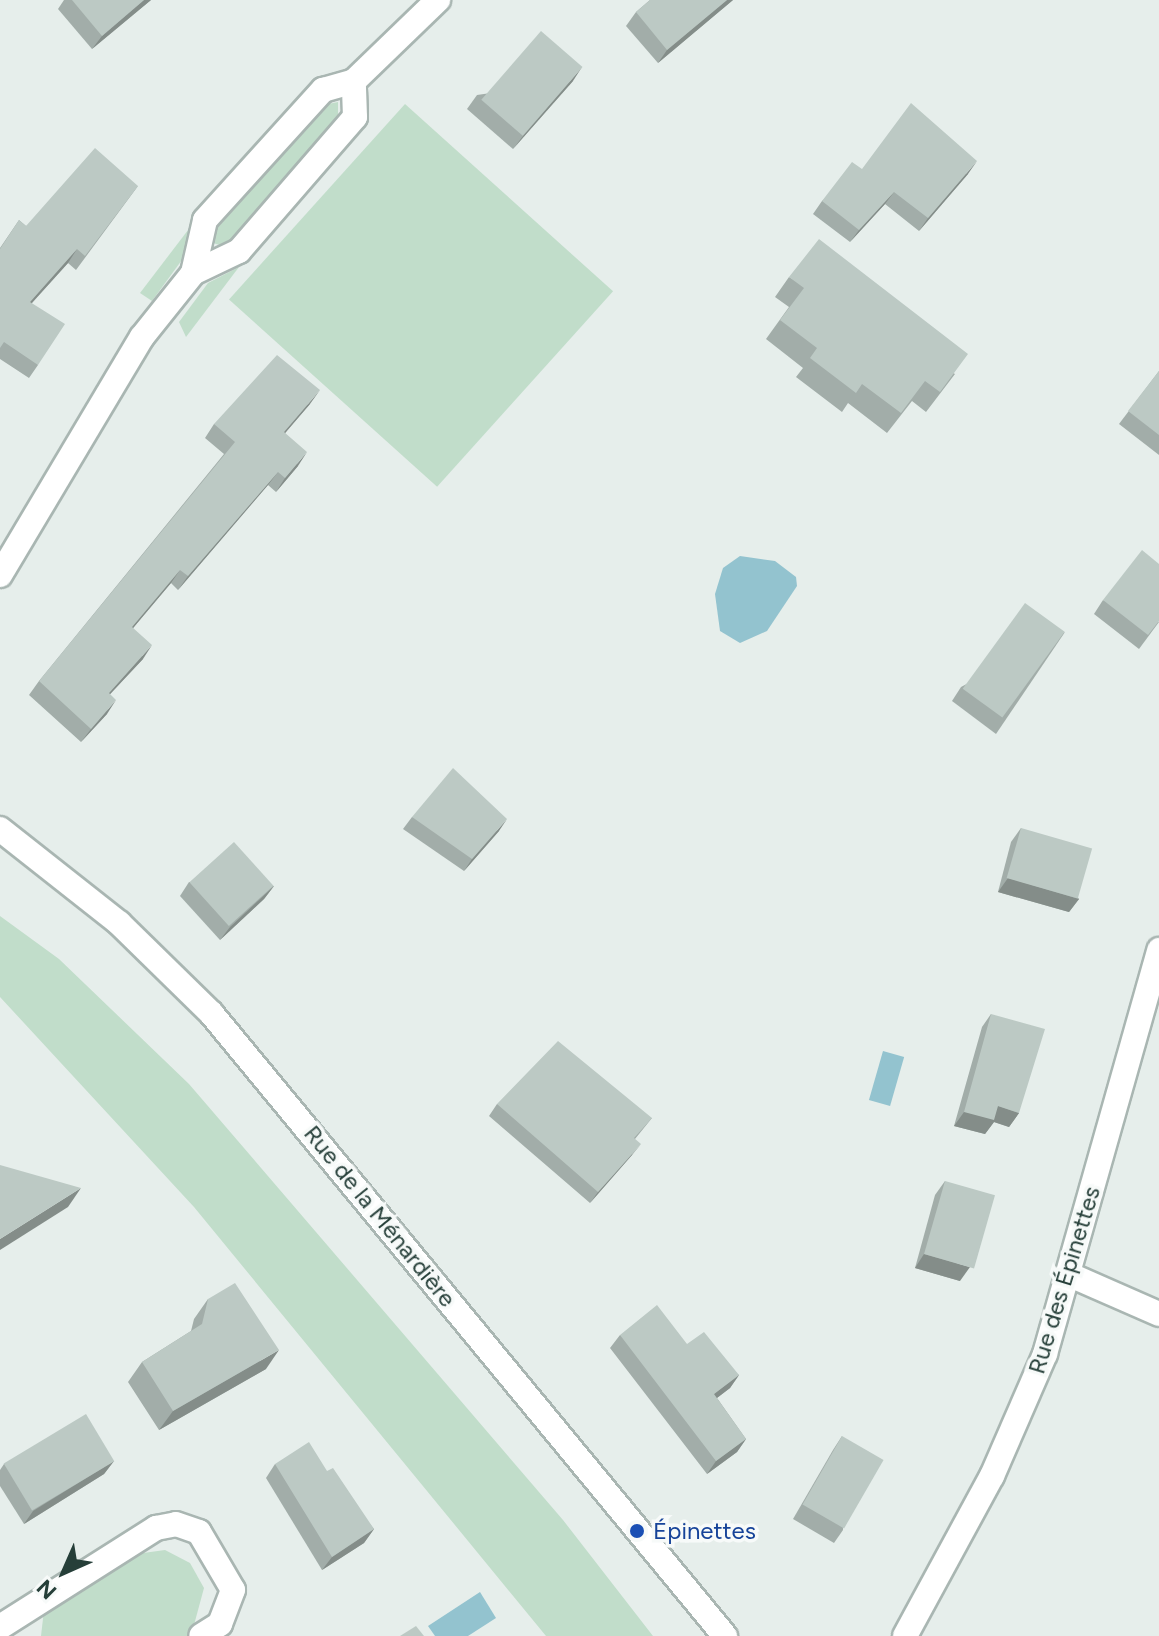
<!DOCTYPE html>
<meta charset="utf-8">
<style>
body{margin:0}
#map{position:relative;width:1159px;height:1636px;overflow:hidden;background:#e6eeeb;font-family:Figtree,sans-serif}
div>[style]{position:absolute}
.green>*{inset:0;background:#c1ddca;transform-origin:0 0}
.water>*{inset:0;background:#93c3cf;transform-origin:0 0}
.roads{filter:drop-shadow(2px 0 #a9b6b2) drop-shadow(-2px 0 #a9b6b2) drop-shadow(0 2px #a9b6b2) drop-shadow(0 -2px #a9b6b2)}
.minor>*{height:24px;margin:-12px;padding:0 12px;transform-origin:12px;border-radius:12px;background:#fff}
.secondary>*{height:24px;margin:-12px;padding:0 12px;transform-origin:12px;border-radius:12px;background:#fff}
.wall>*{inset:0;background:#a2ada9}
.shaded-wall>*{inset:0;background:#848d89}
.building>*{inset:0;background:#bcc9c4;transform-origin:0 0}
.dots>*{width:22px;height:22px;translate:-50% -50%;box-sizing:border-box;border:4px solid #f7faf9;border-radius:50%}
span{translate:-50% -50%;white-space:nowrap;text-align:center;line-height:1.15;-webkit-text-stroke:7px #f7faf9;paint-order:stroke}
.street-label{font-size:24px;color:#263f39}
.transit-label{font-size:24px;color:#164399}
.left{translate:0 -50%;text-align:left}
.north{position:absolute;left:24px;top:1532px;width:80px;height:80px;-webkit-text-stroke:6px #f7faf9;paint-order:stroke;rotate:225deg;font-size:22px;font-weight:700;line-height:32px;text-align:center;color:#263f39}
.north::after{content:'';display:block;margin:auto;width:28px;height:36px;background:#263f39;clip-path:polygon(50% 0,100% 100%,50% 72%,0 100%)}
</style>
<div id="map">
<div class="green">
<div style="clip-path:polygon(338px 102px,338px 117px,226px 247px,213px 243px,212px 234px,323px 105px)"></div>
<div style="left:405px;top:104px;width:280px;height:263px;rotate:42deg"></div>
<div style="clip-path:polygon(198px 217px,187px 253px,152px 301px,140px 293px)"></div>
<div style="clip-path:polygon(239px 267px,186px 337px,179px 322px,208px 283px)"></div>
<div style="clip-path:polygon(0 916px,59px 959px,189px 1084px,563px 1520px,653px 1636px,546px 1636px,194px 1207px,0 997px)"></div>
<div style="clip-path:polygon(165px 1550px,190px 1563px,204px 1588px,191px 1636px,41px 1636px,44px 1610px,136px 1554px)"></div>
</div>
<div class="water">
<div style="clip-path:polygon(740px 556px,775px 561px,796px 577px,797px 586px,767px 631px,740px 643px,720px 631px,715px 594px,723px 568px)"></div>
<div style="left:883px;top:1051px;width:22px;height:51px;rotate:16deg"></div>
<div style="clip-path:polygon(480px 1592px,496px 1618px,468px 1636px,435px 1636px,428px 1626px)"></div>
</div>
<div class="roads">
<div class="minor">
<div style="left:193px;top:273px;width:51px;rotate:-25.6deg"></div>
<div style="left:239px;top:251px;width:177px;rotate:-49.1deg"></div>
<div style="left:355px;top:117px;width:36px;rotate:-92deg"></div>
<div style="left:0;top:575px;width:277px;rotate:-59.2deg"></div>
<div style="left:142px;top:337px;width:82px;rotate:-51.4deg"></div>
<div style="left:193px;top:273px;width:54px;rotate:-77.2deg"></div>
<div style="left:205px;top:220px;width:176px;rotate:-47.8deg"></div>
<div style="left:323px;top:90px;width:32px;rotate:-16deg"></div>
<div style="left:354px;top:81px;width:117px;rotate:-44deg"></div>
<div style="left:1068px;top:1274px;width:99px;rotate:23.7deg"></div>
<div style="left:0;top:1627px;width:185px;rotate:-32.4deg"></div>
<div style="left:156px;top:1528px;width:20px;rotate:-11deg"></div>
<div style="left:176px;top:1524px;width:24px;rotate:19deg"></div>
<div style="left:199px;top:1532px;width:67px;rotate:59.6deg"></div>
<div style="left:233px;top:1590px;width:36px;rotate:111deg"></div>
<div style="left:220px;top:1624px;width:22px;rotate:148deg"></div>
<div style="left:905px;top:1636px;width:182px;rotate:-61.5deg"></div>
<div style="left:992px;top:1476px;width:133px;rotate:-66.5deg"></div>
<div style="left:1045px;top:1354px;width:420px;rotate:-74.2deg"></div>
</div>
<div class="secondary">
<div style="left:0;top:829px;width:152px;rotate:38.3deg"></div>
<div style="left:119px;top:923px;width:129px;rotate:44.4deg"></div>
<div style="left:211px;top:1013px;width:808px;rotate:50.48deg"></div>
</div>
</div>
<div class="wall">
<div style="clip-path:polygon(64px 0,151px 0,92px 49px,58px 9px)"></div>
<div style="clip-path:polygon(650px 0,733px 0,658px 63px,626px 26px,636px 12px)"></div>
<div style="clip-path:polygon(573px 81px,513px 149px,467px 109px,477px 95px)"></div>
<div style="clip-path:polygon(862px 169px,968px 174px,919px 231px,885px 204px,850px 242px,813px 214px,822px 201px)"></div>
<div style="clip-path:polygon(138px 186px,76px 270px,68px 263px,32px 303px,38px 365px,29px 378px,0 359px,0 248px,19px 220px,26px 226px)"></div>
<div style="clip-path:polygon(789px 277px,955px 374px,926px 412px,912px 401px,887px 433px,848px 403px,842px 412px,796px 377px,803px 368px,766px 339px,789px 307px,775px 297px)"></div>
<div style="clip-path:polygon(1159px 371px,1159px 455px,1119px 424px)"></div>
<div style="clip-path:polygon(310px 404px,285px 433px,298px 466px,276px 492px,268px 485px,178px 590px,171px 583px,133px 628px,143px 659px,110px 694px,107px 714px,81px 742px,29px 695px,39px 681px,224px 454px,205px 438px,214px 424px)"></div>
<div style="clip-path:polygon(1103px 600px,1159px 622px,1139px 649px,1094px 614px)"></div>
<div style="clip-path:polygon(1065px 632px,996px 734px,952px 701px,961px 687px)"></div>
<div style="clip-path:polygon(412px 817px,499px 831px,464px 871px,403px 829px)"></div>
<div style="clip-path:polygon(1021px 828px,1079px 899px,1069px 912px,998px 892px,1011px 842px)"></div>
<div style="clip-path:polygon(189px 882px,274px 886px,264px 899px,220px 940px,180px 896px)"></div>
<div style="clip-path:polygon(991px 1014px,1019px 1113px,1009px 1127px,994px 1122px,985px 1134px,954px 1126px,982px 1027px)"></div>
<div style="clip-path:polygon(497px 1104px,652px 1118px,635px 1139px,632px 1155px,590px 1203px,489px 1116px)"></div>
<div style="clip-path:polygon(945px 1181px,960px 1281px,915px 1268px,935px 1195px)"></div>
<div style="clip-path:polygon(208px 1299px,266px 1369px,159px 1430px,128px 1382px,142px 1362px,191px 1331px,194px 1319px)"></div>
<div style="clip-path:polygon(620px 1335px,687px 1344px,739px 1375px,730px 1388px,717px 1398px,746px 1439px,737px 1452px,707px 1474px,610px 1348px)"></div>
<div style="clip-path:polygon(842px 1436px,843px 1530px,834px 1543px,793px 1519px,833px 1450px)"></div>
<div style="clip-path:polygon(114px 1461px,104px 1474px,24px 1524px,0 1486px,0 1470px,4px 1464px)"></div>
<div style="clip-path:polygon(275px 1464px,327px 1471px,374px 1529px,364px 1543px,322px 1570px,266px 1478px)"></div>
</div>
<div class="shaded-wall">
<div style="clip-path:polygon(144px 0,151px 0,92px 49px,102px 36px)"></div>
<div style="clip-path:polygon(727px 0,733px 0,658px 63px,667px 50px)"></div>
<div style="clip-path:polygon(582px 67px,573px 81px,513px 149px,523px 136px)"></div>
<div style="clip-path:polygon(977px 161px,968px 174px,919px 231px,928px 218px)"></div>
<div style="clip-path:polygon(894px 192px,885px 204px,850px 242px,859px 230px)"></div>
<div style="clip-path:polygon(77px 249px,68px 263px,20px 316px,30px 302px)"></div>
<div style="clip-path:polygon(320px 390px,310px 404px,274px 446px,284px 432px)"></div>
<div style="clip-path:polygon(307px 452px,298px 466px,276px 492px,285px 478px)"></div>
<div style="clip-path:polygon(278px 472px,268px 485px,178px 590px,188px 576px)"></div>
<div style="clip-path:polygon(180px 570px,171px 583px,123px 640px,132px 627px)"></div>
<div style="clip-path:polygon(152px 645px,143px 659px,99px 706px,109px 693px)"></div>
<div style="clip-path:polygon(116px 700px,107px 714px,81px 742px,91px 729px)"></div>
<div style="clip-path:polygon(507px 819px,499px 831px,464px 871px,472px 859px)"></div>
<div style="clip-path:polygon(1008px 878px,1079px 899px,1069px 912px,998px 892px)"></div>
<div style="clip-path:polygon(274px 886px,264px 899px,220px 940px,230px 927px)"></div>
<div style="clip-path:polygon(998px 1106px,1019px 1113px,1009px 1127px,994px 1122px,985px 1134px,954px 1126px,964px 1112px)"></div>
<div style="clip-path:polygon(641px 1144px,632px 1155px,590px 1203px,598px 1192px)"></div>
<div style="clip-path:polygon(81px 1188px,68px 1207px,0 1250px,0 1239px)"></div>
<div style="clip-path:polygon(924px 1254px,970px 1267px,960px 1281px,915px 1268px)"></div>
<div style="clip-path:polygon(279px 1350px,266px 1369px,159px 1430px,173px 1411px)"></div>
<div style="clip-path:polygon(739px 1375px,730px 1388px,705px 1407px,714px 1394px)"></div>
<div style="clip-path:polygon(746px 1439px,737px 1452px,707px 1474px,716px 1461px)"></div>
<div style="clip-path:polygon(114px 1461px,104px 1474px,24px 1524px,33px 1511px)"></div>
<div style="clip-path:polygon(374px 1529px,364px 1543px,322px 1570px,332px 1557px)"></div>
</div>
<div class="building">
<div style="clip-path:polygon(72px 0,144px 0,102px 36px)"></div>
<div style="clip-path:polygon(650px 0,727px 0,667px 50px,636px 12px)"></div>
<div style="left:541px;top:31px;width:55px;height:91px;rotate:41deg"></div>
<div style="clip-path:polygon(911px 103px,977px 161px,928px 218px,894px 192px,859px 230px,822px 201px,852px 162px,862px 169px)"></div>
<div style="clip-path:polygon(95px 148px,138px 186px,85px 256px,77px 249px,30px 302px,65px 324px,38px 365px,4px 342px,0 348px,0 249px,19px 220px,26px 226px)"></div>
<div style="clip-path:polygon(819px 239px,968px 354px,940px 392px,925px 381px,901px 413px,862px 384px,856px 393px,810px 358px,817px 348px,780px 320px,804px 288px,789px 277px)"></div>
<div style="clip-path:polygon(277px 355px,320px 390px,284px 432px,307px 452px,285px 478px,278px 472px,188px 576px,180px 570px,132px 627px,152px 645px,109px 693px,116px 700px,91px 729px,39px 681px,235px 442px,214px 424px)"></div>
<div style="clip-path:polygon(1159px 371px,1159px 435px,1128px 411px)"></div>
<div style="clip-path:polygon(1142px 550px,1159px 564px,1159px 621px,1148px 635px,1103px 600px)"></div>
<div style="left:1025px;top:603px;width:49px;height:106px;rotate:36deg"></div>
<div style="clip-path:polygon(453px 768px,507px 819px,472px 859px,412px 817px)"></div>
<div style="left:1021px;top:828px;width:74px;height:52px;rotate:16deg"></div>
<div style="left:234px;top:842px;width:59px;height:60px;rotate:48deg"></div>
<div style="clip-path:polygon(991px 1014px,1045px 1029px,1019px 1113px,998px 1106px,994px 1120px,964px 1112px)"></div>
<div style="clip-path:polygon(558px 1041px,652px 1118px,634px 1138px,641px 1144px,598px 1192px,497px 1104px)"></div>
<div style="clip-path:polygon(0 1165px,81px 1188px,0 1239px)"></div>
<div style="left:945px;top:1181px;width:52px;height:76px;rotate:16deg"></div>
<div style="clip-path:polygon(235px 1283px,279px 1350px,173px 1411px,142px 1362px,202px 1324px,208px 1299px)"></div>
<div style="clip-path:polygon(657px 1305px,687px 1344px,704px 1332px,739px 1375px,714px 1394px,746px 1439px,716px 1461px,620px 1335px)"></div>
<div style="left:86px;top:1414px;width:55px;height:96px;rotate:59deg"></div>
<div style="left:842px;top:1436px;width:48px;height:79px;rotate:30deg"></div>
<div style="clip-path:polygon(309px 1442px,327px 1471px,333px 1468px,374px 1529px,332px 1557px,275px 1464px)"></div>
<div style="clip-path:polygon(416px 1626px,424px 1636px,400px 1636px)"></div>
</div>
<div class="dots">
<div style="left:637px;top:1531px;background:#1a4fb4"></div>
</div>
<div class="street-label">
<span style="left:380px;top:1216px;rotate:51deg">Rue de la Ménardière</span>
<span style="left:1064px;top:1280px;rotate:-73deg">Rue des Épinettes</span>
</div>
<div class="transit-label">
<span class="left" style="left:653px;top:1531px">Épinettes</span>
</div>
<div class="north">N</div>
</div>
